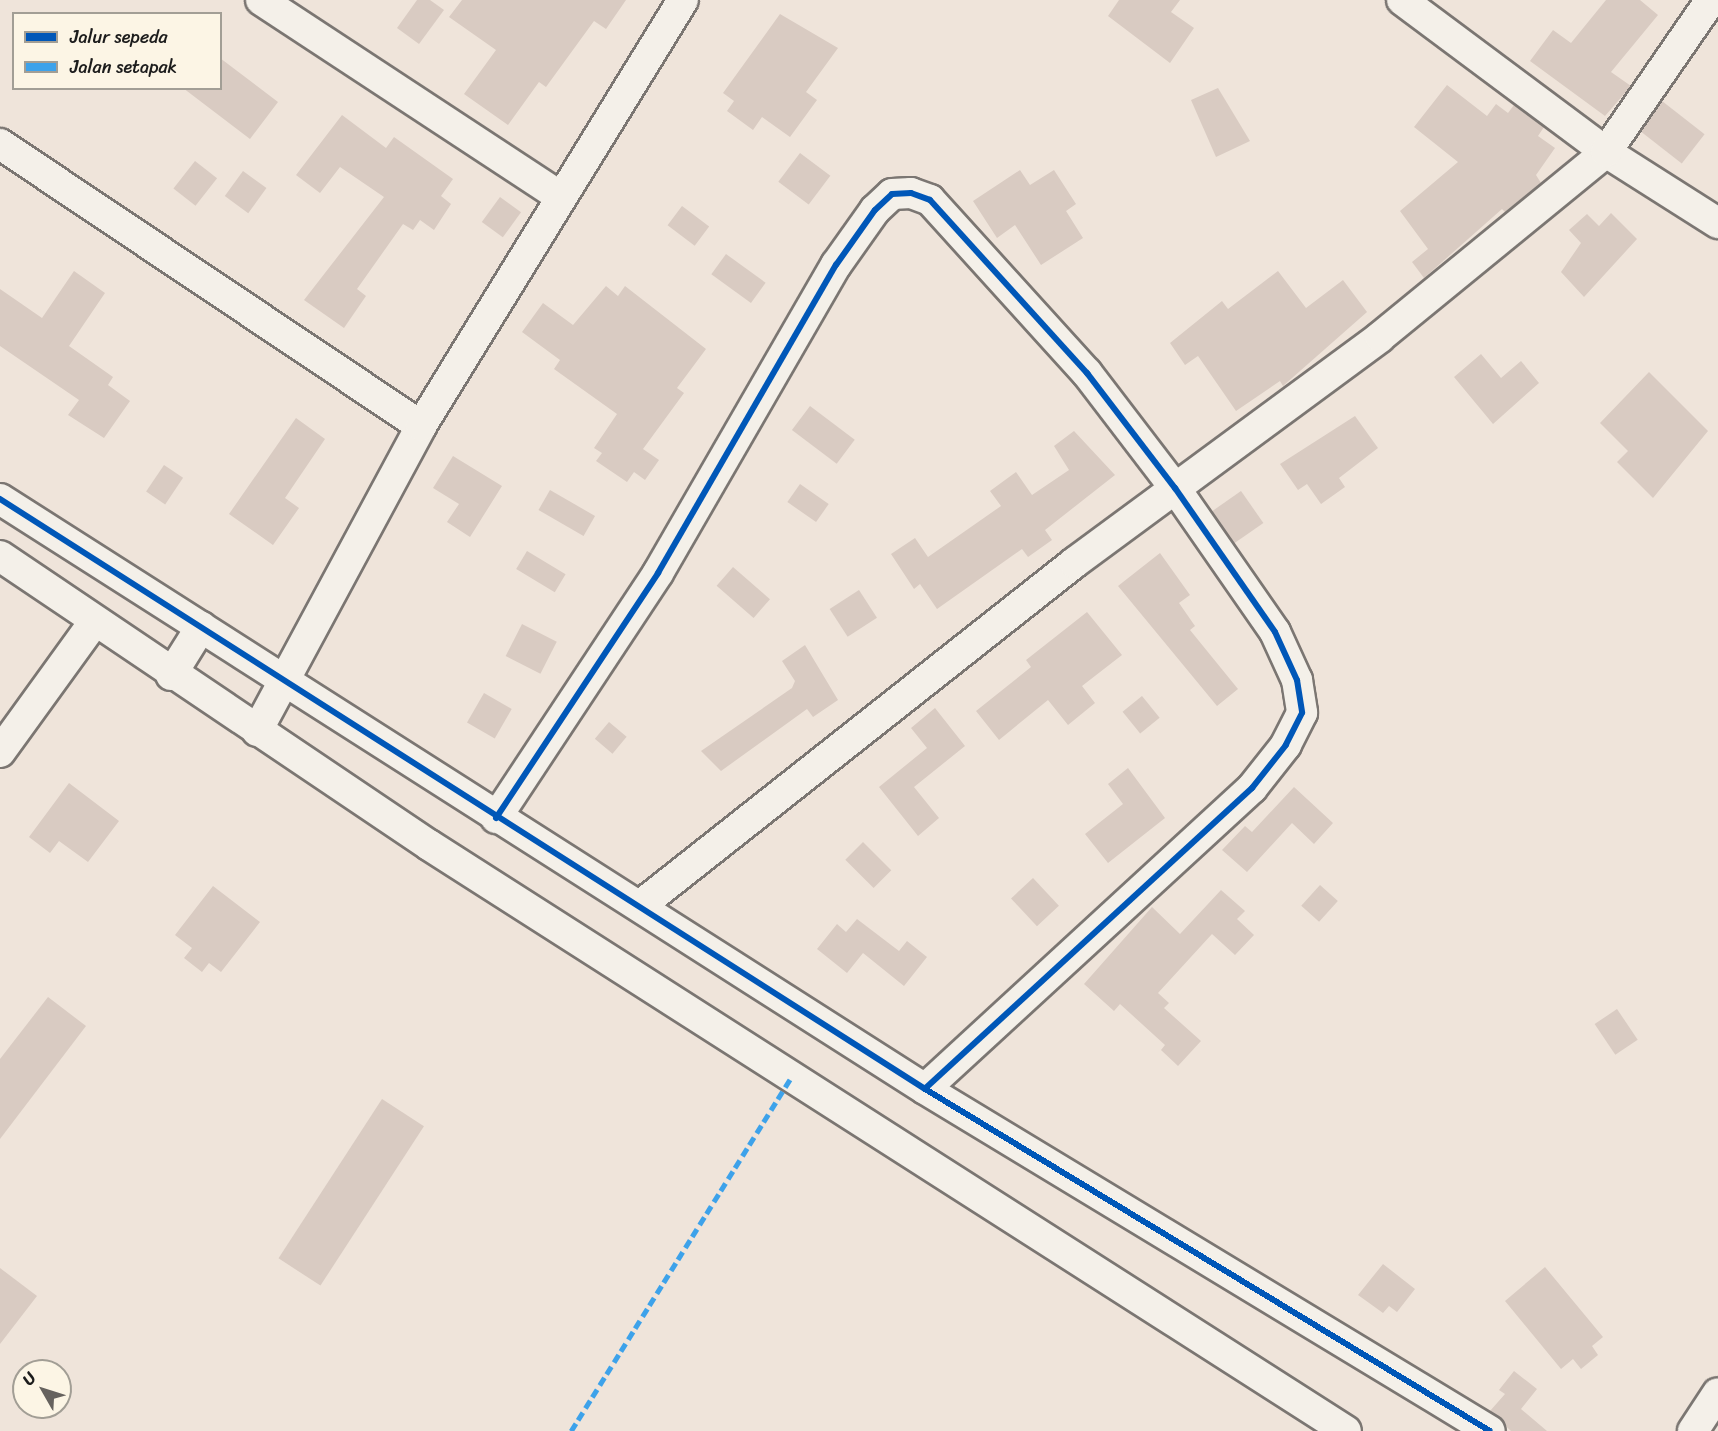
<!DOCTYPE html>
<style>
body{margin:0}
#map{position:relative;width:1718px;height:1431px;overflow:hidden;background:#efe4da;font-family:Sriracha,sans-serif}
div>[style]{position:absolute}
.building>*{inset:0;background:#d9cbc2;transform-origin:0 0}
.roads{filter:drop-shadow(2px 0 #7b7672) drop-shadow(-2px 0 #7b7672) drop-shadow(0 2px #7b7672) drop-shadow(0 -2px #7b7672)}
.street>*{height:30px;margin:-15px;padding:0 15px;transform-origin:15px;border-radius:15px;background:#f4f0e9}
.quiet>*{height:4.5px;margin-top:-2.25px;transform-origin:0;background:repeating-linear-gradient(90deg,#3da2ea 0 9px,transparent 0 13.5px)}
.cycleway>*{height:6px;margin:-3px;padding:0 3px;transform-origin:3px;border-radius:3px;background:#0057b8}
span{translate:-50% -50%;white-space:nowrap;text-align:center;line-height:1.15;-webkit-text-stroke:4.5px #fcf5e5;paint-order:stroke}
.legend{position:absolute;left:12px;top:12px;width:210px;height:78px;box-sizing:border-box;background:#fcf5e5;border:2px solid #a29e95;margin:0;padding:8px 10px;list-style:none;font-size:18px;color:#1c1c1c}
.legend li{display:flex;align-items:center;gap:12px;height:30px}
.legend b{width:30px;border:2px solid #a29e95}
.north{position:absolute;left:12px;top:1359px;width:60px;height:60px;box-sizing:border-box;background:#fcf5e5;border:2px solid #a29e95;border-radius:50%;rotate:309deg;font-size:16px;font-weight:700;line-height:24px;text-align:center;color:#1c1c1c}
.north::after{content:'';display:block;margin:auto;width:21px;height:27px;background:#66625e;clip-path:polygon(50% 0,100% 100%,50% 72%,0 100%)}
</style>
<div id="map">
<div class="building">
<div style="clip-path:polygon(417px 0,430px 0,444px 10px,419px 44px,397px 28px)"></div>
<div style="clip-path:polygon(462px 0,626px 0,606px 29px,594px 21px,546px 87px,539px 82px,508px 125px,464px 94px,496px 50px,449px 17px)"></div>
<div style="clip-path:polygon(1119px 0,1180px 0,1171px 12px,1194px 28px,1170px 63px,1108px 16px)"></div>
<div style="clip-path:polygon(1606px 0,1640px 0,1658px 15px,1611px 72px,1631px 86px,1605px 116px,1530px 61px,1553px 30px,1571px 43px)"></div>
<div style="clip-path:polygon(780px 14px,838px 48px,806px 92px,817px 100px,790px 137px,762px 117px,753px 130px,727px 111px,734px 101px,723px 93px)"></div>
<div style="clip-path:polygon(220px 58px,278px 102px,250px 139px,183px 88px,220px 88px)"></div>
<div style="clip-path:polygon(1447px 85px,1487px 116px,1496px 104px,1508px 113px,1514px 105px,1544px 127px,1538px 136px,1555px 148px,1536px 175px,1541px 183px,1505px 212px,1502px 209px,1424px 278px,1412px 262px,1428px 249px,1400px 211px,1458px 162px,1414px 127px)"></div>
<div style="clip-path:polygon(1218px 88px,1250px 141px,1216px 157px,1191px 100px)"></div>
<div style="left:1662px;top:101px;width:54px;height:37px;rotate:38deg"></div>
<div style="clip-path:polygon(342px 115px,386px 148px,394px 137px,453px 179px,441px 196px,451px 204px,434px 230px,420px 220px,413px 230px,403px 224px,357px 289px,366px 296px,344px 328px,304px 300px,384px 197px,340px 167px,320px 193px,296px 175px)"></div>
<div style="left:800px;top:153px;width:38px;height:36px;rotate:37deg"></div>
<div style="left:195px;top:161px;width:28px;height:35px;rotate:38deg"></div>
<div style="clip-path:polygon(1020px 170px,1030px 185px,1054px 170px,1076px 204px,1066px 211px,1083px 238px,1041px 265px,1015px 225px,997px 238px,973px 201px)"></div>
<div style="left:243px;top:171px;width:29px;height:31px;rotate:36deg"></div>
<div style="left:500px;top:197px;width:26px;height:31px;rotate:36deg"></div>
<div style="left:682px;top:206px;width:34px;height:24px;rotate:37deg"></div>
<div style="clip-path:polygon(1611px 213px,1637px 239px,1584px 297px,1561px 272px,1581px 243px,1569px 230px,1587px 214px,1599px 226px)"></div>
<div style="left:726px;top:254px;width:49px;height:25px;rotate:36deg"></div>
<div style="clip-path:polygon(74px 271px,105px 293px,69px 346px,113px 377px,108px 385px,130px 401px,104px 438px,68px 415px,79px 400px,0 346px,0 289px,42px 318px)"></div>
<div style="clip-path:polygon(1278px 271px,1306px 308px,1343px 280px,1367px 312px,1283px 386px,1280px 381px,1236px 411px,1198px 356px,1185px 365px,1170px 343px,1222px 301px,1228px 309px)"></div>
<div style="clip-path:polygon(606px 286px,618px 296px,625px 286px,706px 349px,677px 388px,684px 393px,643px 449px,659px 460px,645px 480px,634px 472px,627px 482px,596px 461px,602px 453px,594px 448px,617px 414px,554px 369px,560px 360px,522px 332px,543px 303px,573px 325px)"></div>
<div style="clip-path:polygon(1481px 354px,1501px 378px,1521px 361px,1539px 383px,1493px 424px,1454px 377px)"></div>
<div style="clip-path:polygon(1649px 372px,1708px 431px,1653px 498px,1617px 462px,1628px 451px,1600px 423px)"></div>
<div style="left:810px;top:406px;width:56px;height:30px;rotate:37deg"></div>
<div style="clip-path:polygon(1355px 416px,1378px 448px,1339px 478px,1345px 487px,1321px 504px,1307px 484px,1298px 490px,1280px 464px)"></div>
<div style="clip-path:polygon(296px 418px,325px 439px,285px 498px,299px 508px,273px 545px,229px 514px)"></div>
<div style="clip-path:polygon(1074px 431px,1115px 475px,1045px 530px,1052px 540px,1028px 557px,1022px 549px,937px 609px,920px 584px,914px 589px,891px 554px,915px 538px,928px 557px,1001px 506px,990px 491px,1016px 472px,1032px 495px,1069px 470px,1054px 446px)"></div>
<div style="clip-path:polygon(453px 456px,502px 486px,470px 537px,447px 522px,459px 504px,433px 488px)"></div>
<div style="left:164px;top:465px;width:23px;height:32px;rotate:34deg"></div>
<div style="left:800px;top:484px;width:35px;height:22px;rotate:35deg"></div>
<div style="left:550px;top:490px;width:52px;height:23px;rotate:30deg"></div>
<div style="left:1241px;top:491px;width:39px;height:36px;rotate:55deg"></div>
<div style="left:527px;top:551px;width:45px;height:21px;rotate:31deg"></div>
<div style="clip-path:polygon(1160px 553px,1190px 595px,1179px 603px,1195px 626px,1190px 630px,1238px 689px,1217px 706px,1118px 586px)"></div>
<div style="left:733px;top:567px;width:49px;height:25px;rotate:41deg"></div>
<div style="left:859px;top:590px;width:33px;height:35px;rotate:57deg"></div>
<div style="clip-path:polygon(1087px 612px,1122px 655px,1082px 686px,1095px 703px,1068px 725px,1048px 700px,999px 740px,976px 711px,1031px 667px,1026px 660px)"></div>
<div style="left:522px;top:624px;width:39px;height:36px;rotate:27deg"></div>
<div style="clip-path:polygon(805px 645px,838px 700px,813px 717px,807px 709px,721px 771px,701px 751px,792px 688px,795px 681px,782px 661px)"></div>
<div style="left:484px;top:693px;width:32px;height:34px;rotate:30deg"></div>
<div style="left:1142px;top:696px;width:28px;height:25px;rotate:51deg"></div>
<div style="clip-path:polygon(935px 708px,965px 746px,914px 787px,939px 818px,918px 836px,879px 787px,927px 748px,911px 728px)"></div>
<div style="left:609px;top:722px;width:23px;height:22px;rotate:40deg"></div>
<div style="clip-path:polygon(1128px 768px,1165px 818px,1108px 863px,1085px 834px,1123px 804px,1108px 784px)"></div>
<div style="clip-path:polygon(69px 783px,119px 821px,88px 862px,59px 841px,50px 853px,29px 837px)"></div>
<div style="clip-path:polygon(1294px 787px,1333px 823px,1314px 844px,1292px 823px,1247px 872px,1222px 850px,1245px 826px,1252px 832px)"></div>
<div style="left:863px;top:842px;width:40px;height:25px;rotate:45deg"></div>
<div style="left:1033px;top:878px;width:38px;height:30px;rotate:47deg"></div>
<div style="left:1320px;top:885px;width:24px;height:28px;rotate:42deg"></div>
<div style="clip-path:polygon(213px 886px,260px 922px,221px 972px,209px 963px,202px 972px,184px 958px,192px 948px,175px 935px)"></div>
<div style="clip-path:polygon(1221px 890px,1245px 911px,1237px 919px,1254px 935px,1235px 955px,1212px 934px,1158px 993px,1169px 1003px,1164px 1008px,1201px 1041px,1178px 1066px,1161px 1050px,1165px 1045px,1120px 1004px,1114px 1011px,1084px 984px,1152px 907px,1180px 934px)"></div>
<div style="clip-path:polygon(857px 919px,899px 951px,907px 941px,927px 957px,904px 986px,863px 953px,847px 973px,817px 949px,837px 924px,846px 932px)"></div>
<div style="clip-path:polygon(48px 997px,86px 1026px,0 1139px,0 1059px)"></div>
<div style="left:1617px;top:1009px;width:37px;height:27px;rotate:56deg"></div>
<div style="left:382px;top:1099px;width:50px;height:190px;rotate:33deg"></div>
<div style="clip-path:polygon(1383px 1264px,1415px 1289px,1397px 1312px,1389px 1306px,1383px 1313px,1358px 1295px)"></div>
<div style="clip-path:polygon(1545px 1267px,1603px 1337px,1592px 1346px,1598px 1355px,1581px 1369px,1573px 1359px,1561px 1369px,1505px 1301px)"></div>
<div style="clip-path:polygon(0 1268px,37px 1296px,0 1344px)"></div>
<div style="clip-path:polygon(1514px 1371px,1537px 1389px,1521px 1409px,1547px 1431px,1511px 1431px,1490px 1411px,1505px 1394px,1499px 1390px)"></div>
</div>
<div class="roads">
<div class="street">
<div style="left:261px;top:0;width:357px;rotate:33.3deg"></div>
<div style="left:1402px;top:0;width:254px;rotate:36.7deg"></div>
<div style="left:1606px;top:152px;width:133px;rotate:32.4deg"></div>
<div style="left:0;top:144px;width:507px;rotate:33.82deg"></div>
<div style="left:0;top:499px;width:1097px;rotate:32.53deg"></div>
<div style="left:925px;top:1089px;width:660px;rotate:31.19deg"></div>
<div style="left:0;top:556px;width:517px;rotate:33.97deg"></div>
<div style="left:429px;top:845px;width:1088px;rotate:32.58deg"></div>
<div style="left:171px;top:675px;width:57px;rotate:-58deg"></div>
<div style="left:257px;top:731px;width:346px;rotate:-61.7deg"></div>
<div style="left:421px;top:426px;width:500px;rotate:-58.41deg"></div>
<div style="left:0;top:752px;width:160px;rotate:-54.1deg"></div>
<div style="left:496px;top:818px;width:294px;rotate:-56.5deg"></div>
<div style="left:658px;top:573px;width:356px;rotate:-60deg"></div>
<div style="left:836px;top:265px;width:67px;rotate:-54.7deg"></div>
<div style="left:875px;top:210px;width:23px;rotate:-43deg"></div>
<div style="left:892px;top:194px;width:19px;rotate:-3deg"></div>
<div style="left:911px;top:193px;width:20px;rotate:20deg"></div>
<div style="left:930px;top:200px;width:234px;rotate:47.8deg"></div>
<div style="left:1087px;top:373px;width:145px;rotate:52.6deg"></div>
<div style="left:1175px;top:488px;width:175px;rotate:55.2deg"></div>
<div style="left:1275px;top:632px;width:53px;rotate:65.4deg"></div>
<div style="left:1297px;top:680px;width:33px;rotate:81deg"></div>
<div style="left:1302px;top:713px;width:36px;rotate:117deg"></div>
<div style="left:1286px;top:745px;width:55px;rotate:128.3deg"></div>
<div style="left:1252px;top:788px;width:444px;rotate:137.4deg"></div>
<div style="left:641px;top:905px;width:552px;rotate:-38.3deg"></div>
<div style="left:1074px;top:563px;width:380px;rotate:-36.4deg"></div>
<div style="left:1380px;top:337px;width:292px;rotate:-39.3deg"></div>
<div style="left:1606px;top:152px;width:185px;rotate:-55.4deg"></div>
<div style="left:1693px;top:1431px;width:45px;rotate:-56.7deg"></div>
</div>
</div>
<div class="quiet">
<div style="left:571px;top:1431px;width:417px;rotate:-58.1deg"></div>
</div>
<div class="cycleway">
<div style="left:0;top:499px;width:1097px;rotate:32.53deg"></div>
<div style="left:925px;top:1089px;width:660px;rotate:31.19deg"></div>
<div style="left:496px;top:818px;width:294px;rotate:-56.5deg"></div>
<div style="left:658px;top:573px;width:356px;rotate:-60deg"></div>
<div style="left:836px;top:265px;width:67px;rotate:-54.7deg"></div>
<div style="left:875px;top:210px;width:23px;rotate:-43deg"></div>
<div style="left:892px;top:194px;width:19px;rotate:-3deg"></div>
<div style="left:911px;top:193px;width:20px;rotate:20deg"></div>
<div style="left:930px;top:200px;width:234px;rotate:47.8deg"></div>
<div style="left:1087px;top:373px;width:145px;rotate:52.6deg"></div>
<div style="left:1175px;top:488px;width:175px;rotate:55.2deg"></div>
<div style="left:1275px;top:632px;width:53px;rotate:65.4deg"></div>
<div style="left:1297px;top:680px;width:33px;rotate:81deg"></div>
<div style="left:1302px;top:713px;width:36px;rotate:117deg"></div>
<div style="left:1286px;top:745px;width:55px;rotate:128.3deg"></div>
<div style="left:1252px;top:788px;width:444px;rotate:137.4deg"></div>
</div>
<ul class="legend">
<li><b style="height:8px;background:#0057b8"></b>Jalur sepeda</li>
<li><b style="height:8px;background:#3da2ea"></b>Jalan setapak</li>
</ul>
<div class="north">U</div>
</div>
